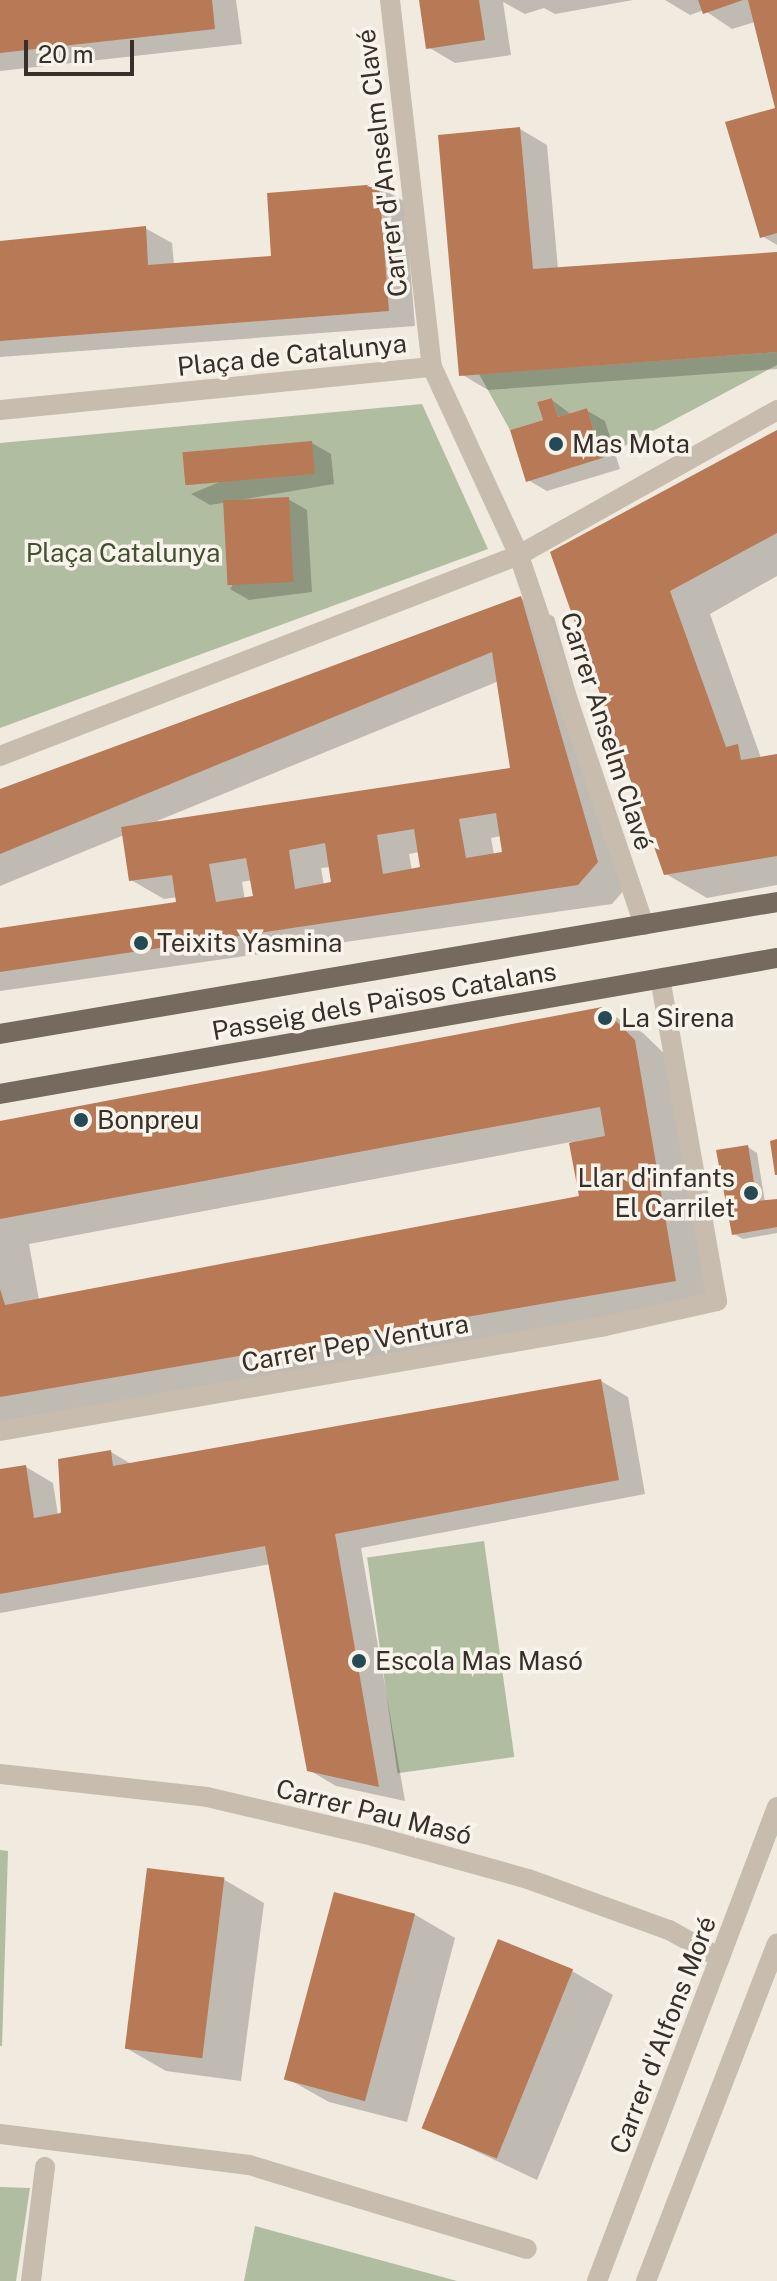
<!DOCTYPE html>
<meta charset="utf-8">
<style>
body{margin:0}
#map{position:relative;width:777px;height:2281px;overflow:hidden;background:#f0eadf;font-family:"Public Sans",sans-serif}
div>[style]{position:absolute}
.green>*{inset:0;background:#b1bda1;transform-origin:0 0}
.shadow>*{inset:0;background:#0003}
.building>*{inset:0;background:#b87956;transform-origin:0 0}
.minor>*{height:20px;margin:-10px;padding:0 10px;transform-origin:10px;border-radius:10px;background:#c7bcad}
.major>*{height:20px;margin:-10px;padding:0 10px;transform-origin:10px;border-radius:10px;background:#76695d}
.dots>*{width:22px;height:22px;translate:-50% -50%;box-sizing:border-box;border:4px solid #f8f4eb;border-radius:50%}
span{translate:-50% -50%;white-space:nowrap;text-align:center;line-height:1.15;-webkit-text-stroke:7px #f8f4eb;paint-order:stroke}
.street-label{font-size:26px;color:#362f2a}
.poi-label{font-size:26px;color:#362f2a}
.left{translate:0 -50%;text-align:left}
.right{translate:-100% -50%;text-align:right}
.park-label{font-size:26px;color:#425131}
.scale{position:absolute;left:24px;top:40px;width:110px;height:36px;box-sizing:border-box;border:4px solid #362f2a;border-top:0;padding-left:10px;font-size:24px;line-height:28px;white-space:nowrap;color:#362f2a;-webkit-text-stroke:6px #f8f4eb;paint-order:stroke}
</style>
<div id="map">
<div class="green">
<div style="clip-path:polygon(777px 352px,777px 365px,602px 458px,587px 408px,558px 417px,552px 398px,537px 402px,543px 420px,510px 430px,479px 374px)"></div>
<div style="clip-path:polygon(422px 404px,488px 549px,0 728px,0 443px)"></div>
<div style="left:484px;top:1541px;width:218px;height:118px;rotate:82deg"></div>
<div style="clip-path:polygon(0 1850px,8px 1851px,2px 2046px,0 2046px)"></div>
<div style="clip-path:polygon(0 2187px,30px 2188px,16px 2281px,0 2281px)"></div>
<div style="clip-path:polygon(255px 2226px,457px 2281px,244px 2281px)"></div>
</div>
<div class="shadow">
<div style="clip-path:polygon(0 0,236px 0,242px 44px,0 71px)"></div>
<div style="clip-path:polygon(421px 0,633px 0,555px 14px,544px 8px,525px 14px,503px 2px,511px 55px,455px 63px,428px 47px)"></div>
<div style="clip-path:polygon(665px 0,777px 0,777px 245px,762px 236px,777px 108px,755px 22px,732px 29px,704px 10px,690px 15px)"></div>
<div style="clip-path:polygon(520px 129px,547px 145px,558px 269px,777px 254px,777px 369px,488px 390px,461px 374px)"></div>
<div style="clip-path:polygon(378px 186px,405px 202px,415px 326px,0 357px,0 243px,145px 228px,172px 243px,174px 265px,273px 258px)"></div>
<div style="clip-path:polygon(552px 400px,572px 415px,586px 410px,605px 421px,620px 469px,547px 491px,528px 480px)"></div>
<div style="clip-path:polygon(777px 432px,777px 576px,710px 614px,761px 758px,777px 756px,777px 885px,707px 898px,666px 874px,553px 553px)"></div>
<div style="clip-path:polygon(312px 443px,331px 454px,334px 484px,210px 505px,191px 494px)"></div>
<div style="clip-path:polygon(288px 499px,307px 510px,312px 592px,249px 600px,230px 589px)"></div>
<div style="clip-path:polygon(evenodd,521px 598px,554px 617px,631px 882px,612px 904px,0 991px,0 930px,179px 903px,178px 897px,164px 899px,131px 880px,124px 835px,0 886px,0 791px,521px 598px,499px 681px,512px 769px,158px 823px,157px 821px,499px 681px,521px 598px,501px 836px,504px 854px,494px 855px,491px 838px,501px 836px,521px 598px,419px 852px,422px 869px,412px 871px,409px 854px,419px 852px,521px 598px,331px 867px,334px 884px,324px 886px,321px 868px,331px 867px,521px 598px,252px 880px,255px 898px,245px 900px,242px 882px,252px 880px)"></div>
<div style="clip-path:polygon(evenodd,602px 1009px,643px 1033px,676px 1065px,716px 1303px,0 1426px,0 1123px,602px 1009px,571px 1142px,582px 1198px,39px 1300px,29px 1244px,571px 1142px)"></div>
<div style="clip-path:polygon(748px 1147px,757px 1153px,765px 1202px,777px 1201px,777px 1233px,743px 1239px,734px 1234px)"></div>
<div style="clip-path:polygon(601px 1381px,628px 1397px,645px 1494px,361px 1548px,405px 1801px,336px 1786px,309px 1770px,271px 1564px,0 1613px,0 1472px,26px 1467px,53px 1483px,58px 1515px,111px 1452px,133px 1465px)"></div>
<div style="clip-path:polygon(223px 1879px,264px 1903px,241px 2081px,166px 2071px,126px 2048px)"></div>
<div style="clip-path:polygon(414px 1914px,455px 1938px,407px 2122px,329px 2102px,288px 2079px)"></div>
<div style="clip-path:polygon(572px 1971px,613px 1995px,537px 2180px,423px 2126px)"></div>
</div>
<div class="building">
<div style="clip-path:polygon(0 0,212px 0,215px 29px,0 53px)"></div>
<div style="clip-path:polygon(419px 0,479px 0,485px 40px,426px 49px)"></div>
<div style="clip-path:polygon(698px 0,743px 0,703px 14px)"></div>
<div style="clip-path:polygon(748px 0,777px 0,777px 233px,760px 238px,725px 122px,775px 108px)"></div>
<div style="clip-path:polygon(520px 127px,533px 269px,777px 252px,777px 352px,459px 376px,438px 135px)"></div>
<div style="clip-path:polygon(379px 184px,389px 311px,0 341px,0 241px,146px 226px,148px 265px,271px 256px,267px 193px)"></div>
<div style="clip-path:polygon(552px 398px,558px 417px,587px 408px,602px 458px,526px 482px,510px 430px,543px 420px,537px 402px)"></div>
<div style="clip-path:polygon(777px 430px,777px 533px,670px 591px,726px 747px,738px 744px,741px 760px,777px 754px,777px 856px,664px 875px,550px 552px)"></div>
<div style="left:312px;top:441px;width:33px;height:130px;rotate:85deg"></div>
<div style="left:289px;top:497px;width:85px;height:66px;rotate:87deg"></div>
<div style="clip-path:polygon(evenodd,521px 596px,598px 862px,578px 885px,0 972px,0 928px,176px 902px,172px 875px,129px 881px,121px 827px,510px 768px,492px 652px,0 854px,0 789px,521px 596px,496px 813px,502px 852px,466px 858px,459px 819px,496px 813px,521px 596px,414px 829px,420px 867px,383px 874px,377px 835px,414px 829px,521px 596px,325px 843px,331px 882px,295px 889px,289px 850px,325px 843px,521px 596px,246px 858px,253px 896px,216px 902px,209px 864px,246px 858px)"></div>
<div style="clip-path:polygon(602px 1007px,635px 1040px,676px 1281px,0 1397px,0 1289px,5px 1305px,579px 1196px,569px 1143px,605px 1136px,600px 1107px,0 1219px,0 1121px)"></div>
<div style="clip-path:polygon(777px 1139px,777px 1175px,775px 1175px,770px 1141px)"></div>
<div style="clip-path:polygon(748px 1145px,757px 1201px,777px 1199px,777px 1227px,732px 1235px,716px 1150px)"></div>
<div style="clip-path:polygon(601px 1379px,619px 1480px,335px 1534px,379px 1787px,307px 1771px,265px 1546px,0 1594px,0 1469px,26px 1465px,34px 1518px,61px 1513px,58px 1459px,111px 1450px,113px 1466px)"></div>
<div style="left:147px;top:1868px;width:78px;height:182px;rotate:7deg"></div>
<div style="left:334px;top:1892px;width:84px;height:194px;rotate:15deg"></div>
<div style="left:498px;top:1939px;width:81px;height:204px;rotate:22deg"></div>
</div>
<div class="minor">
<div style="left:390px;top:0;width:369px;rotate:83.5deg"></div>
<div style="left:0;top:410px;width:434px;rotate:-5.7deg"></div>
<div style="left:432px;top:367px;width:207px;rotate:65.2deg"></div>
<div style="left:519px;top:555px;width:557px;rotate:158.83deg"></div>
<div style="left:644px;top:925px;width:391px;rotate:-108.7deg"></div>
<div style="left:519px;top:555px;width:296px;rotate:-29.3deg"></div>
<div style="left:0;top:1431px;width:610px;rotate:-9.82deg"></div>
<div style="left:601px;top:1327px;width:119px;rotate:-12.6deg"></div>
<div style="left:717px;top:1301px;width:327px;rotate:-100deg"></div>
<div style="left:0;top:1774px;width:208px;rotate:6.3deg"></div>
<div style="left:207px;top:1797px;width:171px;rotate:13.2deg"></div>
<div style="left:373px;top:1836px;width:161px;rotate:15.5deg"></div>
<div style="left:528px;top:1879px;width:150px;rotate:19.9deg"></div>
<div style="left:669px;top:1930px;width:58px;rotate:28.8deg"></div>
<div style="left:0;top:2134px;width:251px;rotate:7.1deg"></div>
<div style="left:249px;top:2165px;width:290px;rotate:16.8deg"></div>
<div style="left:31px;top:2281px;width:115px;rotate:-83deg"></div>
<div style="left:597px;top:2281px;width:507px;rotate:-69.21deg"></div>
<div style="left:646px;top:2281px;width:362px;rotate:-68.8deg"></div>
</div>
<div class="major">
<div style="left:0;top:1034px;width:788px;rotate:-9.64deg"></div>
<div style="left:0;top:1094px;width:789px;rotate:-9.93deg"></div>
</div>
<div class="dots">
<div style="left:556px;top:444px;background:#254a53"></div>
<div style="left:141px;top:943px;background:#254a53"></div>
<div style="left:605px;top:1018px;background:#254a53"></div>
<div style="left:81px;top:1120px;background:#254a53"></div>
<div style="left:751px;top:1193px;background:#254a53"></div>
<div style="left:359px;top:1661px;background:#254a53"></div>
</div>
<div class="street-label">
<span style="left:382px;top:163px;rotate:-97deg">Carrer d'Anselm Clavé</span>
<span style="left:292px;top:355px;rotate:-6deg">Plaça de Catalunya</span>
<span style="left:607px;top:731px;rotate:72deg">Carrer Anselm Clavé</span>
<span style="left:384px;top:1001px;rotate:-10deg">Passeig dels Països Catalans</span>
<span style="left:355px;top:1343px;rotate:-10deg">Carrer Pep Ventura</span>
<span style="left:374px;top:1812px;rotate:14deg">Carrer Pau Masó</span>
<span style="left:663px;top:2035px;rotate:-69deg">Carrer d'Alfons Moré</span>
</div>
<div class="poi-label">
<span class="left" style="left:572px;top:444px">Mas Mota</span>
<span class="left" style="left:157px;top:943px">Teixits Yasmina</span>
<span class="left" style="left:621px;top:1018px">La Sirena</span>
<span class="left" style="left:97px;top:1120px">Bonpreu</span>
<span class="right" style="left:735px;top:1193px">Llar d'infants<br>El Carrilet</span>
<span class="left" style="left:375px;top:1661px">Escola Mas Masó</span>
</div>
<div class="park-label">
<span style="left:123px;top:553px">Plaça Catalunya</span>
</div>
<div class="scale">20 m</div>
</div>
